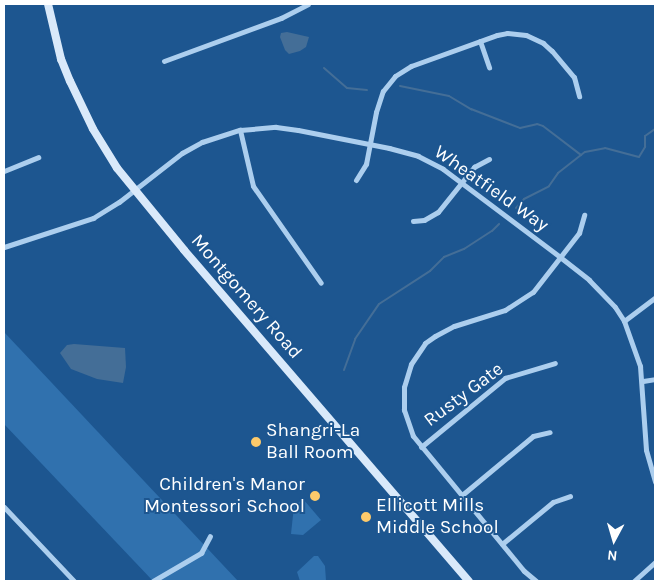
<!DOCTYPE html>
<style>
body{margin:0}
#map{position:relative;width:659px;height:585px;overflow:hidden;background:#1d5690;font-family:Karla,sans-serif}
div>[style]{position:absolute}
.green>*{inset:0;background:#3071ae}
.water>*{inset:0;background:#446e97}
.stream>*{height:2px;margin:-1px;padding:0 1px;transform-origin:1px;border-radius:1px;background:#446e97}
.minor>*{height:5px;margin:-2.5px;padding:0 2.5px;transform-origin:2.5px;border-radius:2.5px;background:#acceee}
.secondary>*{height:8px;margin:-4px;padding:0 4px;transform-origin:4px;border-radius:4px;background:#d9e9fa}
.dots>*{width:14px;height:14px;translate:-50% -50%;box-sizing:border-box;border:2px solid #1d5690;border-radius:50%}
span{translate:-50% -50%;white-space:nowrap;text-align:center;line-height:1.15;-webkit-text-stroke:4px #1d5690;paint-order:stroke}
.street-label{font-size:19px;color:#fff}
.poi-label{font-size:19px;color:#fff}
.left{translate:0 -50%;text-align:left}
.right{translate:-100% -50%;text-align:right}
.frame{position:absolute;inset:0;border:5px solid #fff;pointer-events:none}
.north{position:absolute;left:589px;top:515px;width:50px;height:50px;-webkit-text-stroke:4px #1d5690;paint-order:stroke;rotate:186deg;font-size:14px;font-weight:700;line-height:20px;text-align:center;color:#fff}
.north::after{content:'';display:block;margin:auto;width:18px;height:22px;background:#fff;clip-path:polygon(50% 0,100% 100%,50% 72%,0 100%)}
</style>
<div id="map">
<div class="green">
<div style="clip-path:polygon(4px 332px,238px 581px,153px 581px,4px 424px)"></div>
<div style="clip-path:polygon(303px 499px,321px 520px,303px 535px,291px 534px,294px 506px)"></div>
<div style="clip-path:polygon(314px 556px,318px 556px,325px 566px,326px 581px,300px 581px,297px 572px)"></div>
</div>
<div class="water">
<div style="clip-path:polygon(287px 32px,309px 37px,306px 47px,300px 51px,289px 54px,285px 50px,280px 37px,281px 33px)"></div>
<div style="clip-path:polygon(74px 344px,125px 348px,126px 367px,123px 383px,97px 379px,71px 369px,60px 353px,67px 345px)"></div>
</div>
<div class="stream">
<div style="left:324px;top:68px;width:30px;rotate:41deg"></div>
<div style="left:347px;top:88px;width:20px;rotate:6deg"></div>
<div style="left:400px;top:86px;width:50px;rotate:11.5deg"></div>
<div style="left:449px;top:96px;width:26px;rotate:31deg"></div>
<div style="left:471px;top:109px;width:53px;rotate:21.2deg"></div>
<div style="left:520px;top:128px;width:17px;rotate:-13deg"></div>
<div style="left:537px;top:124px;width:6px;rotate:18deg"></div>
<div style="left:543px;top:126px;width:48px;rotate:37.3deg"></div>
<div style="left:516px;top:208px;width:12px;rotate:-48deg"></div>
<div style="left:524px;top:199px;width:28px;rotate:-27deg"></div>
<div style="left:549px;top:186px;width:16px;rotate:-55deg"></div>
<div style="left:558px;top:173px;width:34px;rotate:-38deg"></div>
<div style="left:585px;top:152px;width:20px;rotate:-11deg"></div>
<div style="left:605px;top:148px;width:35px;rotate:15deg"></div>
<div style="left:639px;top:157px;width:12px;rotate:-59deg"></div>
<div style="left:645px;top:147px;width:11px;rotate:-90deg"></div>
<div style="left:645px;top:136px;width:12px;rotate:-35deg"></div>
<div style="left:344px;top:370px;width:33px;rotate:-70deg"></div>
<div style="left:355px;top:339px;width:42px;rotate:-55.6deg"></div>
<div style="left:379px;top:304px;width:61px;rotate:-32.9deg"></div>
<div style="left:430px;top:271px;width:20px;rotate:-45deg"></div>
<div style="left:444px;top:257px;width:22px;rotate:-22deg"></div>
<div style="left:464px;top:249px;width:33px;rotate:-33deg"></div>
<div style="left:492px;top:231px;width:10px;rotate:-45deg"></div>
</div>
<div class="minor">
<div style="left:480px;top:41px;width:28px;rotate:71deg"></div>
<div style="left:164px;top:61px;width:125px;rotate:-20.2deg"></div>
<div style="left:281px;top:18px;width:30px;rotate:-27deg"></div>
<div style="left:240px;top:130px;width:57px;rotate:76.9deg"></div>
<div style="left:253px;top:186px;width:118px;rotate:55deg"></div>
<div style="left:4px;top:171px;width:37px;rotate:-22deg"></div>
<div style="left:356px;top:180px;width:19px;rotate:-58deg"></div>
<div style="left:366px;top:164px;width:53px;rotate:-79.1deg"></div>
<div style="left:376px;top:112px;width:22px;rotate:-72deg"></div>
<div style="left:383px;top:91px;width:19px;rotate:-51deg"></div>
<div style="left:395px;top:76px;width:19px;rotate:-32deg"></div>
<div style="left:411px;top:66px;width:91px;rotate:-19.8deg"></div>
<div style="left:497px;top:35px;width:10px;rotate:-11deg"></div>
<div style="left:507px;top:33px;width:19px;rotate:6deg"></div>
<div style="left:526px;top:35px;width:19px;rotate:25deg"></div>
<div style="left:543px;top:43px;width:12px;rotate:42deg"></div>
<div style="left:552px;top:51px;width:34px;rotate:50deg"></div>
<div style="left:574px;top:77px;width:20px;rotate:75deg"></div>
<div style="left:413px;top:221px;width:11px;rotate:-5deg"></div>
<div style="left:424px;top:220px;width:16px;rotate:-30deg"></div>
<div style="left:438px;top:212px;width:58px;rotate:-51.3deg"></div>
<div style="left:474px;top:167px;width:17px;rotate:-28deg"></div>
<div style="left:4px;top:247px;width:94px;rotate:-18deg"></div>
<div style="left:93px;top:218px;width:31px;rotate:-32deg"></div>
<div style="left:119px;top:202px;width:80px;rotate:-37.9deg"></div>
<div style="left:182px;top:153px;width:23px;rotate:-29deg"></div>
<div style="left:202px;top:142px;width:40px;rotate:-18deg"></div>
<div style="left:240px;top:130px;width:36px;rotate:-5deg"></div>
<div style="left:276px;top:127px;width:22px;rotate:8deg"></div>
<div style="left:298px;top:130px;width:93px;rotate:11.2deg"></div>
<div style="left:389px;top:148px;width:30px;rotate:15deg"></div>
<div style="left:418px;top:156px;width:28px;rotate:27deg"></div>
<div style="left:443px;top:169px;width:146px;rotate:36.9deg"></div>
<div style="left:560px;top:257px;width:37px;rotate:38deg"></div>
<div style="left:589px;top:280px;width:37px;rotate:46deg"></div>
<div style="left:615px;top:307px;width:17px;rotate:57deg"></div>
<div style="left:624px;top:321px;width:48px;rotate:70.4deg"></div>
<div style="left:640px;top:366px;width:84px;rotate:85.9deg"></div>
<div style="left:646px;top:450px;width:33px;rotate:74deg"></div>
<div style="left:624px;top:321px;width:39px;rotate:-37deg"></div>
<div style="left:643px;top:381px;width:12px;rotate:-9deg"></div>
<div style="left:421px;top:447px;width:109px;rotate:-39.4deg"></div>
<div style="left:505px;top:378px;width:52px;rotate:-16.7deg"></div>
<div style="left:462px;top:495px;width:92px;rotate:-39.7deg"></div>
<div style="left:533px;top:436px;width:17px;rotate:-13deg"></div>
<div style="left:4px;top:507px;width:102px;rotate:46.6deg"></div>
<div style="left:502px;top:544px;width:66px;rotate:-39.5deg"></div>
<div style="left:553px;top:502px;width:18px;rotate:-19deg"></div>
<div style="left:153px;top:581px;width:56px;rotate:-30.3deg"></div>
<div style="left:201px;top:553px;width:19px;rotate:-62deg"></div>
<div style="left:536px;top:581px;width:16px;rotate:-140deg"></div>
<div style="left:524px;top:571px;width:175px;rotate:-129.4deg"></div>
<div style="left:413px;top:436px;width:28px;rotate:-109deg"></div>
<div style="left:404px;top:410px;width:23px;rotate:-90deg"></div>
<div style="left:404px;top:387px;width:24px;rotate:-73deg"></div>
<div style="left:411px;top:364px;width:25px;rotate:-56deg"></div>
<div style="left:425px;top:343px;width:12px;rotate:-35deg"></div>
<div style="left:435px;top:336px;width:21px;rotate:-28deg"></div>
<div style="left:454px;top:326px;width:53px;rotate:-17.4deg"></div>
<div style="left:505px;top:310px;width:33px;rotate:-33deg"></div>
<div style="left:533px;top:292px;width:75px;rotate:-52.1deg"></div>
<div style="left:579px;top:233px;width:19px;rotate:-74deg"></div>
<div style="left:634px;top:581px;width:28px;rotate:-42deg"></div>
</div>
<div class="secondary">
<div style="left:48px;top:4px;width:57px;rotate:76.7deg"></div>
<div style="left:61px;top:59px;width:24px;rotate:68deg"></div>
<div style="left:70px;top:81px;width:53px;rotate:64.4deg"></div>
<div style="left:93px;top:129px;width:46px;rotate:58.4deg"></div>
<div style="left:117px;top:168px;width:106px;rotate:50.7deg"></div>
<div style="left:184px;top:250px;width:437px;rotate:49.3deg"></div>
</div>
<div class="dots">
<div style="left:256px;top:442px;background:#fdca6b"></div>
<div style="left:315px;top:496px;background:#fdca6b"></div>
<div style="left:366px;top:517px;background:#fdca6b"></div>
</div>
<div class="street-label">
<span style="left:491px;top:189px;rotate:35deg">Wheatfield Way</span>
<span style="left:246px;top:297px;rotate:49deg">Montgomery Road</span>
<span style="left:464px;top:395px;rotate:-37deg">Rusty Gate</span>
</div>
<div class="poi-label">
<span class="left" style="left:266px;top:442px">Shangri-La<br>Ball Room</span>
<span class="right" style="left:305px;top:496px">Children's Manor<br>Montessori School</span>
<span class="left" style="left:376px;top:517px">Ellicott Mills<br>Middle School</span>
</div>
<div class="frame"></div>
<div class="north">N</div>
</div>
